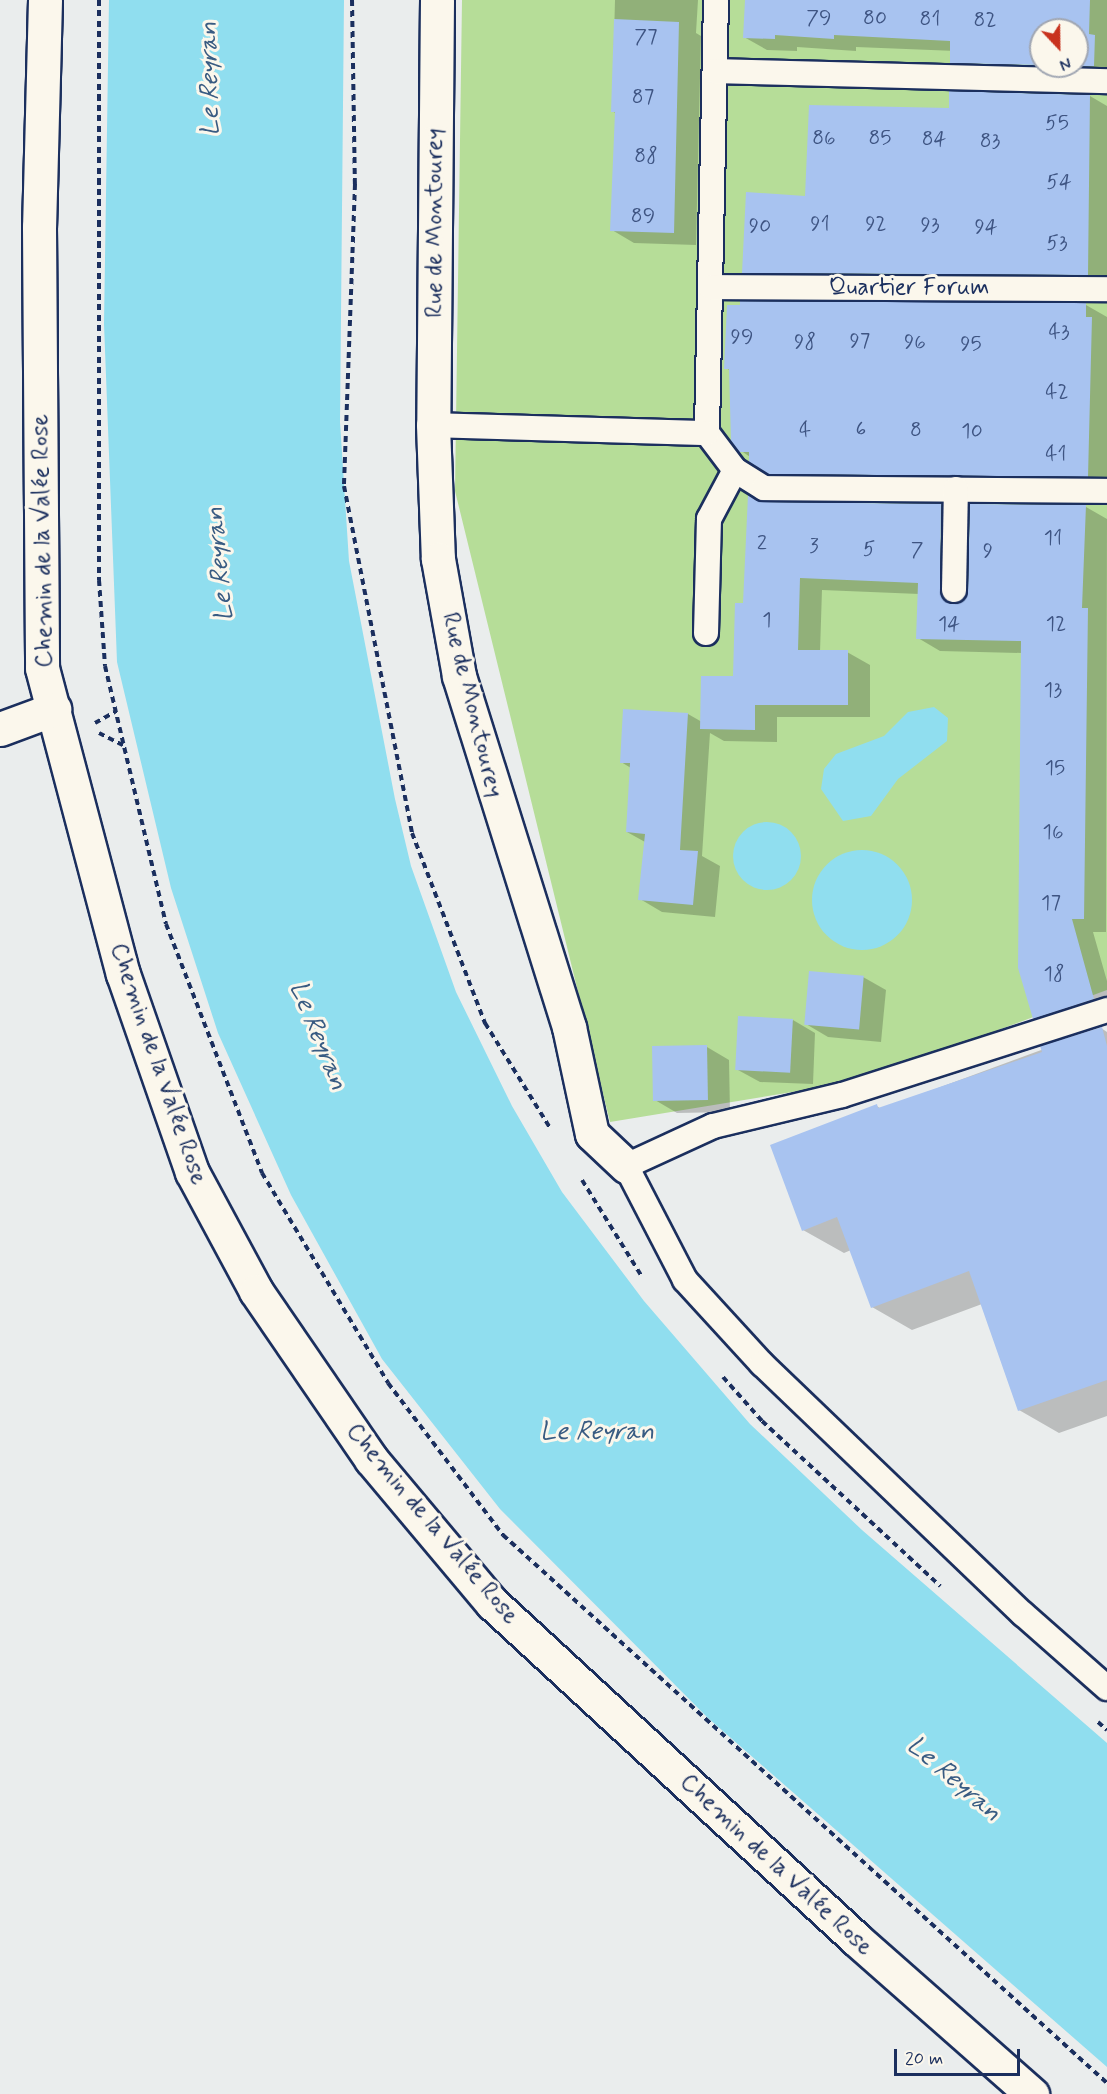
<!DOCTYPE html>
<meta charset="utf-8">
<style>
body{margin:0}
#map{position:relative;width:1107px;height:2094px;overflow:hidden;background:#eaeded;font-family:Mynerve,sans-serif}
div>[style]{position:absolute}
.green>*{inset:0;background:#b6dd98}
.water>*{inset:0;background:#90deef}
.round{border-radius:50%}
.shadow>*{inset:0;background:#0003}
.building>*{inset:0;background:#a8c3f0;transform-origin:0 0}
.path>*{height:4px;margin-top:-2px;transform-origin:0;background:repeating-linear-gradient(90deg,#1b2f5e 0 6px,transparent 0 10.5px)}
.roads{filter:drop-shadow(2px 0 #1b2f5e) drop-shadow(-2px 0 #1b2f5e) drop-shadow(0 2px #1b2f5e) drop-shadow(0 -2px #1b2f5e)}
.lane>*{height:24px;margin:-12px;padding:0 12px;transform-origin:12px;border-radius:12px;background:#fbf7ec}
.street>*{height:33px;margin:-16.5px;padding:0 16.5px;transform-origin:16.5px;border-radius:16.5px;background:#fbf7ec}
span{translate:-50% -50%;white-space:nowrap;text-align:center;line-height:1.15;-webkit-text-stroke:6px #fbf7ec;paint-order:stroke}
.number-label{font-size:21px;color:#3e5482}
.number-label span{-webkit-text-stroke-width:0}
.street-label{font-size:24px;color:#1b2f5e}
.water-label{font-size:26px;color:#385b82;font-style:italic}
.north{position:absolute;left:1029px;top:18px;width:60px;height:60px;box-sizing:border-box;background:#fbf7ec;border:2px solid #a1a7b3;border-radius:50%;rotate:158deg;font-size:16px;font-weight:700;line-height:24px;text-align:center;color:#1b2f5e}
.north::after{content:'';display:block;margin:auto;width:21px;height:27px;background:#c8321e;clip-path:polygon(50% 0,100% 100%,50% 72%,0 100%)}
.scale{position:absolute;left:894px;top:2049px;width:126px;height:27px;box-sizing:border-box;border:3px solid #1b2f5e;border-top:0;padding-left:8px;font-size:18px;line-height:21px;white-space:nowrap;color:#1b2f5e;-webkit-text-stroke:4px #fbf7ec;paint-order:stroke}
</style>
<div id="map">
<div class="green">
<div style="clip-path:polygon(evenodd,462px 0,1107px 0,1107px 990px,859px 1081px,610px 1122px,455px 491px,462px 0,1041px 30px,1077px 30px,1077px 66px,1041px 66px,1041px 30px)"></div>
</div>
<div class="water">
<div style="clip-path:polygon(109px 0,344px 0,340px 422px,349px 561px,395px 799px,411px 866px,456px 992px,512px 1106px,562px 1192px,644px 1301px,750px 1424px,862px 1530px,1107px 1743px,1107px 2067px,708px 1718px,500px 1509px,382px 1359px,291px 1195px,218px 1033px,171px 888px,117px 662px,104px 324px)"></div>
<div style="clip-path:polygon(934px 707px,948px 718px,947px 741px,898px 779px,871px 816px,843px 821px,821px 789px,824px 769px,836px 754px,884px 736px,908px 712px)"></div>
<div class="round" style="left:733px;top:822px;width:68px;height:68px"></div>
<div class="round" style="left:812px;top:850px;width:100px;height:100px"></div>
</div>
<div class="shadow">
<div style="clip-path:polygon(615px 0,698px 0,696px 33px,701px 36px,696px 245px,634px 243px,612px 230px,617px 114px,612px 111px)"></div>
<div style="clip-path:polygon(evenodd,746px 0,1107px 0,1107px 78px,1054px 77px,1031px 64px,1032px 54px,856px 47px,856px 51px,797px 47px,797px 51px,767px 50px,744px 37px,746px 0,1041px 30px,1077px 30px,1077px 66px,1041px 66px,1041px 30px)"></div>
<div style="clip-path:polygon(1090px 96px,1107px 106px,1107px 287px,766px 285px,743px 272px,807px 198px,1027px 112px)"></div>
<div style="clip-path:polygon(742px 303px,1086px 305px,1107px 317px,1107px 489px,792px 486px,740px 450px,731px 371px,726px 368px)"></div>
<div style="clip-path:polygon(764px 504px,941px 505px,963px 518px,962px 604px,1086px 507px,1107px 519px,1106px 932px,1093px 932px,1107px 981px,1107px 1015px,1056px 1031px,1034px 1018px,1022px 653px,940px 651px,918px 638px,919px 594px,822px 590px,820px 652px,847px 652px,870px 665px,870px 717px,777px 717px,777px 742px,724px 741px,710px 733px,702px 856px,720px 866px,715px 917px,662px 912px,640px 899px,645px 842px,627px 832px,631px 768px,621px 762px,624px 710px,688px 714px,702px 722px,735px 677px)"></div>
<div style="clip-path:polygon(863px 977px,886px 990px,881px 1042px,828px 1037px,806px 1024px)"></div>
<div style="clip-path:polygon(793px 1020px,815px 1033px,813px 1084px,760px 1082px,738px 1070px)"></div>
<div style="clip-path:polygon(1101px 1028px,1107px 1032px,1107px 1416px,1059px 1433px,1019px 1410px,982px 1304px,912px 1330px,872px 1307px,851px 1250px,844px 1253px,803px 1230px,877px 1106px,881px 1109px)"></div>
<div style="clip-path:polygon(707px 1047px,729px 1060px,730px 1112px,677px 1113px,655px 1100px)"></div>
</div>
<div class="building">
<div style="clip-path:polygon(745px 0,1090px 0,1089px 34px,1095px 35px,1094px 66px,1077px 66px,1077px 30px,1041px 30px,1041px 65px,950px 63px,950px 41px,834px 35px,834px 39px,775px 35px,775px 39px,743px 38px)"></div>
<div style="clip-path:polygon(614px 19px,679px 22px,674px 233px,610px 231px,615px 112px,611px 112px)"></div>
<div style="clip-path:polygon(949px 91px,1090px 95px,1088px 275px,742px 273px,746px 192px,805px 196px,809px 105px,949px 108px)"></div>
<div style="clip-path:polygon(740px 301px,1086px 303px,1086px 317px,1092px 317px,1088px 477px,768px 474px,749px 462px,749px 452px,739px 452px,731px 441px,729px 369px,724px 369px,727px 305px,740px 305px)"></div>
<div style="clip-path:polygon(748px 495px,764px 502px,941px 504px,940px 590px,942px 597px,953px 604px,961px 602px,968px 591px,970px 504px,1086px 505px,1082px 608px,1088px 608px,1084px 919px,1072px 919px,1094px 999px,1033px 1019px,1018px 968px,1021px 641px,916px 639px,918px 583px,800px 578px,798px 650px,848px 650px,848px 705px,755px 705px,755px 730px,700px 729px,701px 676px,733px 676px,735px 603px,743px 603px)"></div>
<div style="clip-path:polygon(623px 709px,688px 713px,680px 850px,698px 851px,693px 905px,638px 900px,645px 834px,626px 832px,630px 763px,620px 763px)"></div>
<div style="left:809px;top:971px;width:55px;height:54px;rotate:5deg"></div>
<div style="left:738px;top:1016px;width:55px;height:54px;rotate:3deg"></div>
<div style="clip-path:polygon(1102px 1027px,1107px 1046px,1107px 1380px,1018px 1411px,969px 1271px,871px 1308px,837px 1217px,802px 1231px,770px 1145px,877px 1104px,878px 1108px,1042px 1052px,1040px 1046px)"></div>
<div style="left:707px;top:1045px;width:55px;height:55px;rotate:89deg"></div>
</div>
<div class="path">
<div style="left:99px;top:0;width:580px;rotate:90deg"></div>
<div style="left:99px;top:580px;width:86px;rotate:86deg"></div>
<div style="left:105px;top:666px;width:265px;rotate:76.7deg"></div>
<div style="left:166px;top:924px;width:267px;rotate:68.9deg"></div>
<div style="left:262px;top:1173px;width:245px;rotate:59deg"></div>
<div style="left:388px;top:1383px;width:191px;rotate:52.9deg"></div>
<div style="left:503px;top:1535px;width:816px;rotate:42.22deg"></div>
<div style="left:352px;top:0;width:184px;rotate:89.1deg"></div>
<div style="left:355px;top:184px;width:302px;rotate:92.1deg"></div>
<div style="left:344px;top:486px;width:354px;rotate:78.9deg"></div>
<div style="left:412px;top:833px;width:204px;rotate:69deg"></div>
<div style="left:485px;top:1023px;width:123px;rotate:58.2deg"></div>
<div style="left:95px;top:723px;width:23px;rotate:-29deg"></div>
<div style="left:99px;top:733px;width:27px;rotate:27deg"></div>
<div style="left:582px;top:1180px;width:112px;rotate:58.2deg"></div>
<div style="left:723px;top:1377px;width:59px;rotate:48.4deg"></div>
<div style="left:762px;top:1421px;width:243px;rotate:42.8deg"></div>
<div style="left:1098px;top:1722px;width:12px;rotate:42deg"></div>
</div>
<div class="roads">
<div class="lane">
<div style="left:716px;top:0;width:433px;rotate:91.2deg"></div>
<div style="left:707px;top:433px;width:46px;rotate:52.9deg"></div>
<div style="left:735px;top:470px;width:34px;rotate:32deg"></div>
<div style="left:764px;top:488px;width:343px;rotate:0.5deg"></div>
<div style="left:715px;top:71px;width:392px;rotate:1.5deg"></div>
<div style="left:711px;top:287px;width:396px;rotate:0.3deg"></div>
<div style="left:433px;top:425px;width:274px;rotate:1.7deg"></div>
<div style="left:954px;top:590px;width:101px;rotate:-88.9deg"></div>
<div style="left:706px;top:633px;width:114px;rotate:-88.5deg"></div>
<div style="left:709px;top:519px;width:55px;rotate:-62deg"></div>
<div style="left:1107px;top:1010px;width:278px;rotate:162.2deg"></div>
<div style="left:842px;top:1095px;width:133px;rotate:166.5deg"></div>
<div style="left:713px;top:1126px;width:96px;rotate:155.3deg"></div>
<div style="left:626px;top:1166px;width:128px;rotate:62.6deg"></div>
<div style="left:685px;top:1280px;width:114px;rotate:47.5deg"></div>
<div style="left:762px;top:1364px;width:361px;rotate:43.8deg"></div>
<div style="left:1023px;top:1614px;width:112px;rotate:41.4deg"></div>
</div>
<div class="street">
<div style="left:45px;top:0;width:227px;rotate:91.5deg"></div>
<div style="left:39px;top:227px;width:441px;rotate:89.6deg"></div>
<div style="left:42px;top:668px;width:317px;rotate:75.2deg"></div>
<div style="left:123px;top:974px;width:210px;rotate:70.8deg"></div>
<div style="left:192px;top:1172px;width:135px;rotate:61.7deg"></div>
<div style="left:256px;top:1291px;width:204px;rotate:55.6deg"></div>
<div style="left:371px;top:1459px;width:188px;rotate:50deg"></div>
<div style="left:492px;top:1603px;width:495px;rotate:42.7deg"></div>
<div style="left:856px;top:1939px;width:235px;rotate:41.4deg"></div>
<div style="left:437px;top:0;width:425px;rotate:90.5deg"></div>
<div style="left:433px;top:425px;width:134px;rotate:87.9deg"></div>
<div style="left:438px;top:559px;width:119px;rotate:79.8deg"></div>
<div style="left:459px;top:676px;width:368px;rotate:72.6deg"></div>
<div style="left:569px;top:1027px;width:109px;rotate:77.9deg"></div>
<div style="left:592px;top:1134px;width:47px;rotate:43.3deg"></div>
<div style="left:0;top:729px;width:58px;rotate:-20.3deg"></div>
</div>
</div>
<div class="number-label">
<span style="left:819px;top:18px">79</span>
<span style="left:875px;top:18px">80</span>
<span style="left:930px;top:19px">81</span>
<span style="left:985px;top:20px">82</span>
<span style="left:646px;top:37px">77</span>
<span style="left:643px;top:97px">87</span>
<span style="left:1057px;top:123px">55</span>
<span style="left:824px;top:138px">86</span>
<span style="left:880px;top:138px">85</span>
<span style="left:934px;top:139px">84</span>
<span style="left:990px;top:141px">83</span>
<span style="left:646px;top:156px">88</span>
<span style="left:1059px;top:182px">54</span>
<span style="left:643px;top:216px">89</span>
<span style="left:820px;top:224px">91</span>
<span style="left:876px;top:224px">92</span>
<span style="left:930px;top:225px">93</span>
<span style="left:760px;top:226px">90</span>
<span style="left:986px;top:227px">94</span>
<span style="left:1057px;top:243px">53</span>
<span style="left:1059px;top:332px">43</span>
<span style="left:742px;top:337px">99</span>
<span style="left:860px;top:341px">97</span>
<span style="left:805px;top:342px">98</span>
<span style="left:915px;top:342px">96</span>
<span style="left:971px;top:344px">95</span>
<span style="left:1057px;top:392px">42</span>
<span style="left:861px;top:429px">6</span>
<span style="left:805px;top:430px">4</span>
<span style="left:916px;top:430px">8</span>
<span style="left:972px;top:431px">10</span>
<span style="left:1056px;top:454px">41</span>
<span style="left:1053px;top:538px">11</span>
<span style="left:762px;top:543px">2</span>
<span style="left:814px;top:546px">3</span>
<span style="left:869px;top:549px">5</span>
<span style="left:917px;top:550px">7</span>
<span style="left:988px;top:551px">9</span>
<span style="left:767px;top:620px">1</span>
<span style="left:949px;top:624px">14</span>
<span style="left:1056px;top:624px">12</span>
<span style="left:1053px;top:690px">13</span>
<span style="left:1055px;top:768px">15</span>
<span style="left:1053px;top:832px">16</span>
<span style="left:1051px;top:903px">17</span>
<span style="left:1054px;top:974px">18</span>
</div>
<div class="street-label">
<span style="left:435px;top:223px;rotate:-90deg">Rue de Montourey</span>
<span style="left:909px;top:288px">Quartier Forum</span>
<span style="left:43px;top:541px;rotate:-91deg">Chemin de la Valée Rose</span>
<span style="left:472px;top:705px;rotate:76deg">Rue de Montourey</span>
<span style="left:158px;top:1064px;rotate:71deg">Chemin de la Valée Rose</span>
<span style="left:432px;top:1524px;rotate:50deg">Chemin de la Valée Rose</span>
<span style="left:776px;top:1865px;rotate:43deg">Chemin de la Valée Rose</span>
</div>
<div class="water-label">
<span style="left:211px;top:79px;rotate:-91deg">Le Reyran</span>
<span style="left:221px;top:564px;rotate:-95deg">Le Reyran</span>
<span style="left:317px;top:1036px;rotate:68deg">Le Reyran</span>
<span style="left:597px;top:1433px">Le Reyran</span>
<span style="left:953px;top:1780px;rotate:41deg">Le Reyran</span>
</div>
<div class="north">N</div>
<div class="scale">20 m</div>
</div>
